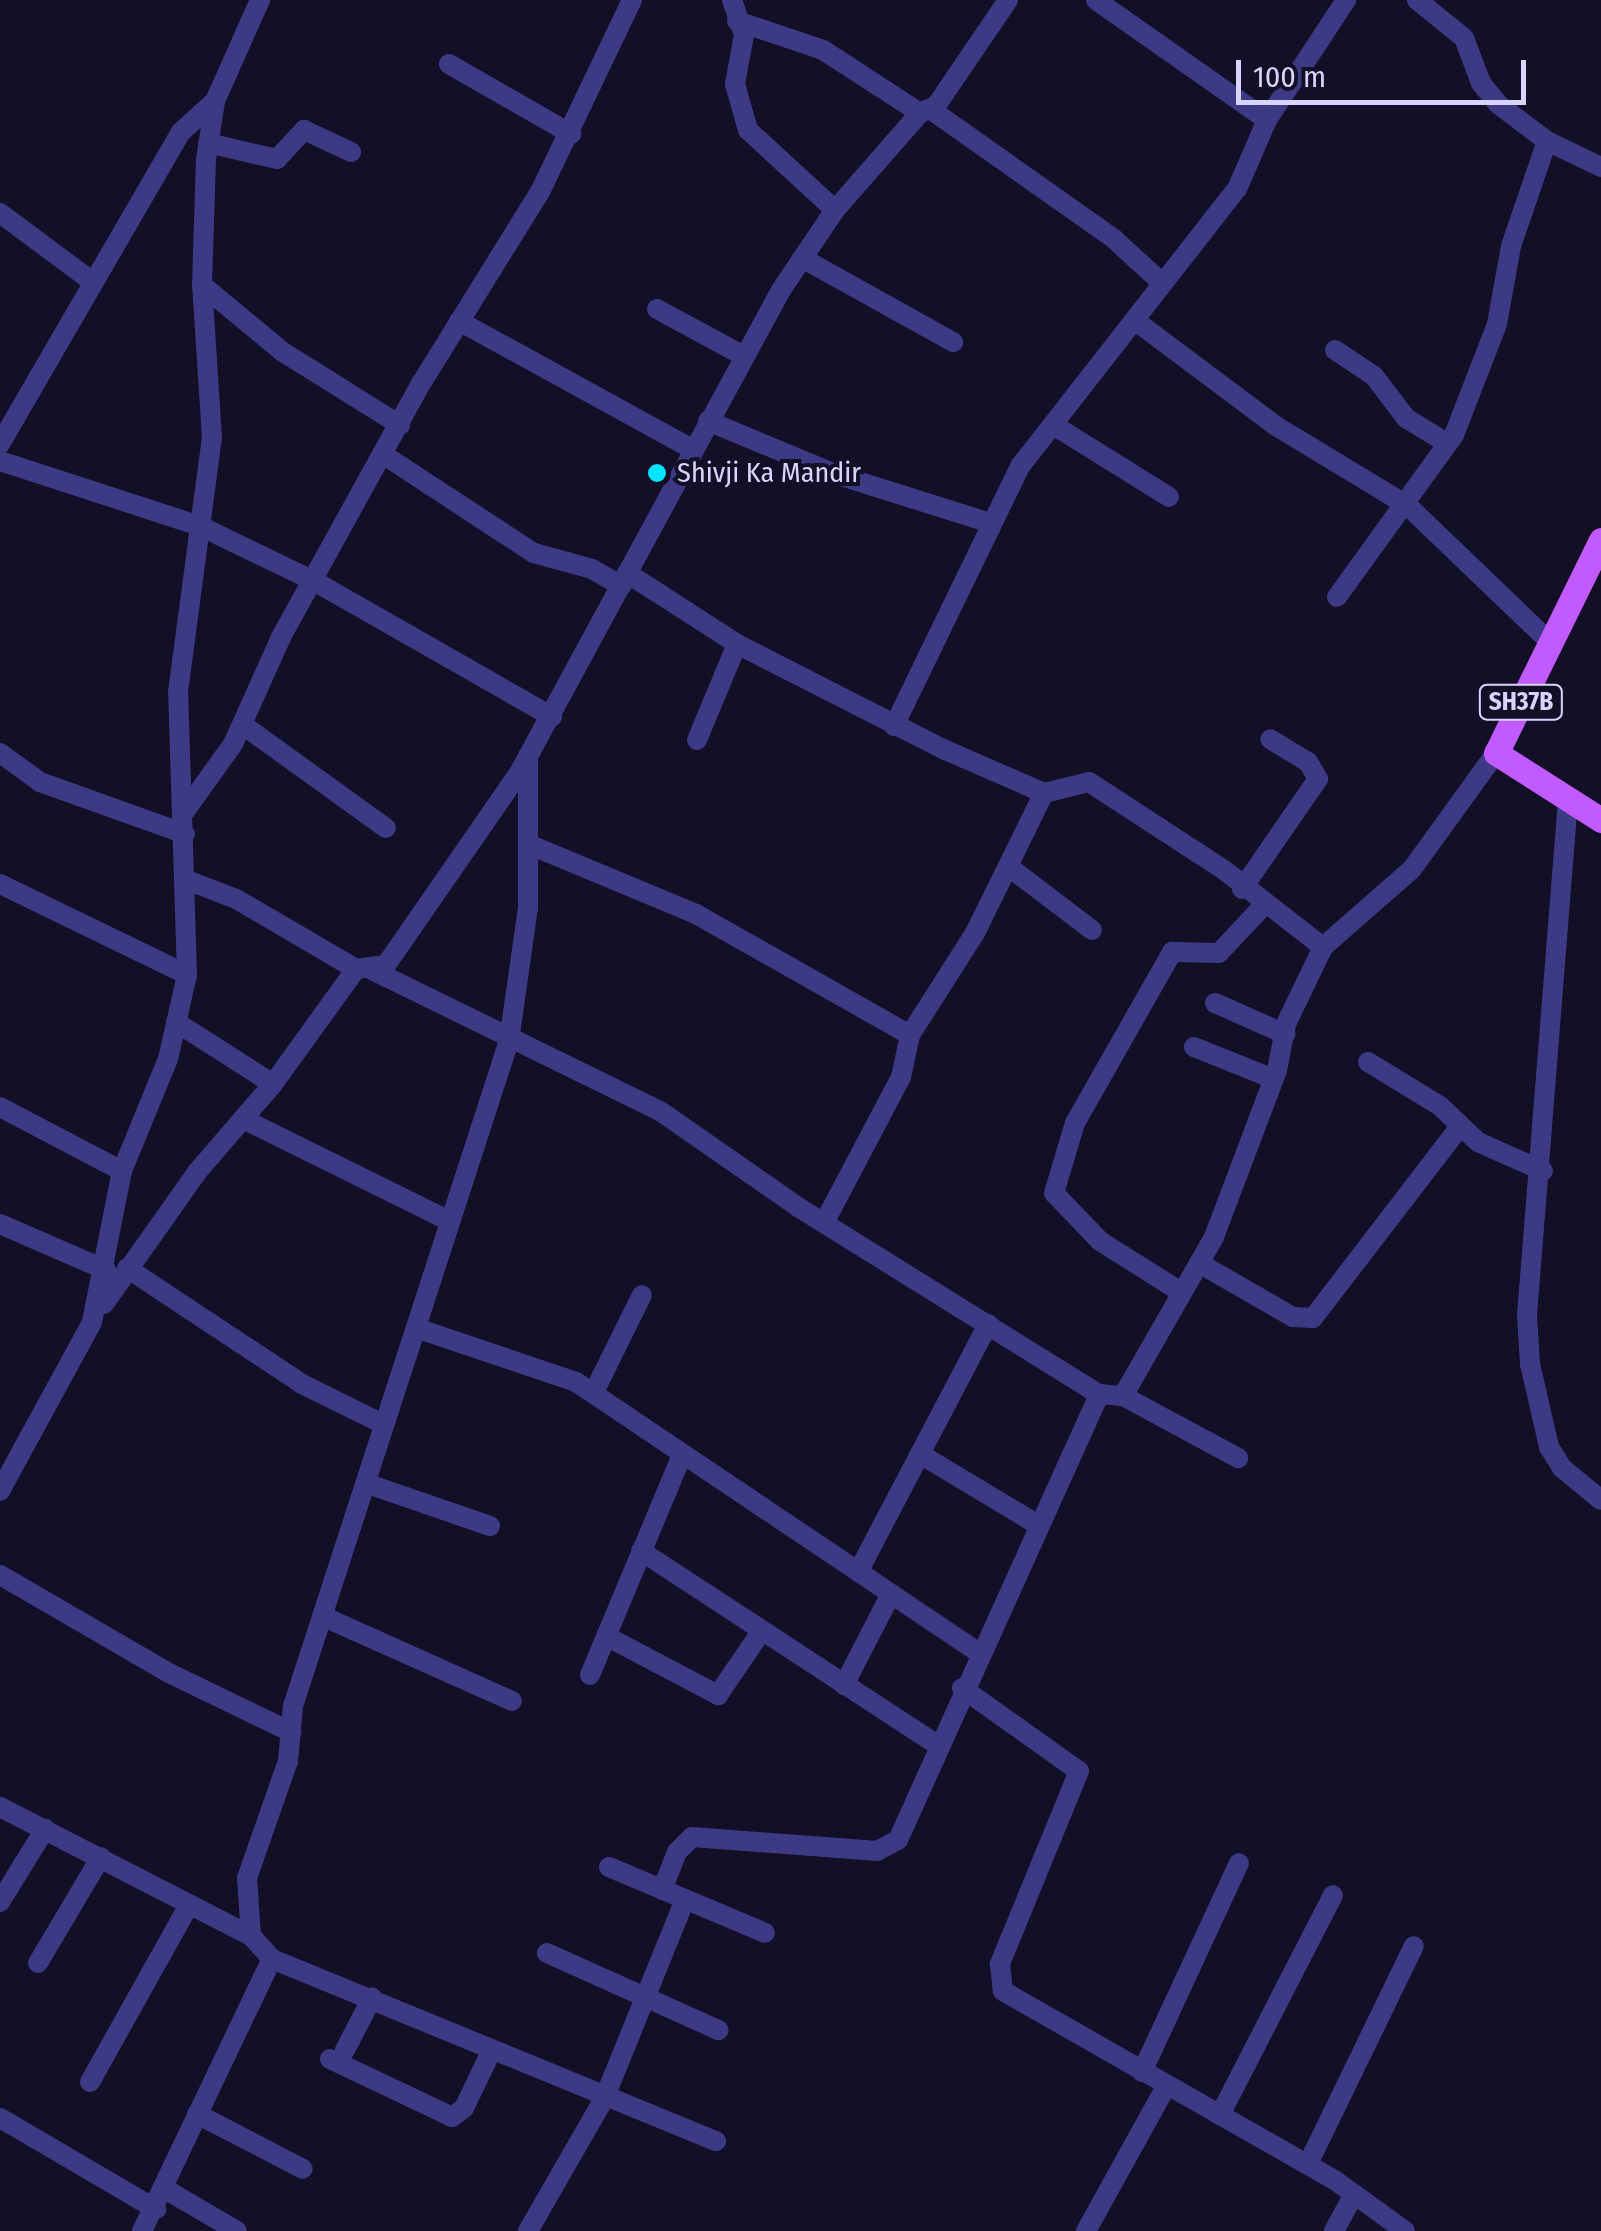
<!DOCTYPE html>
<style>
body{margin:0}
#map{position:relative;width:1601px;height:2231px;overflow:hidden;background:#130f26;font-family:"Fira Sans Condensed",sans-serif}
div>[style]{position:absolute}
.minor>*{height:20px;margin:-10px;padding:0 10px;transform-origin:10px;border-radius:10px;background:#3d3a85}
.major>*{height:25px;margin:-12.5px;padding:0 12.5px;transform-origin:12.5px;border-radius:12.5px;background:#c25bff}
.dots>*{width:28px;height:28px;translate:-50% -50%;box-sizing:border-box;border:5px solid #130f26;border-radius:50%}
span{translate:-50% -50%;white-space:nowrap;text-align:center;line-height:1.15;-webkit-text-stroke:8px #130f26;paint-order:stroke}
.shield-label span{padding:2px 8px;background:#130f26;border:2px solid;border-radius:8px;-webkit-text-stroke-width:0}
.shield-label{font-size:25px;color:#d9d4ff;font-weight:700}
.poi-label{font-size:28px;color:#d9d4ff}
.left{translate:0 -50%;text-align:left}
.scale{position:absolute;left:1236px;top:60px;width:290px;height:45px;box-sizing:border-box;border:5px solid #d9d4ff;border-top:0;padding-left:12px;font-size:30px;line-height:35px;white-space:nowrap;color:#d9d4ff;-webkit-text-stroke:8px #130f26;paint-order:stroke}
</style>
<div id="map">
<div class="minor">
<div style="left:732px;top:0;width:37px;rotate:71deg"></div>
<div style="left:744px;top:35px;width:50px;rotate:100.4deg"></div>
<div style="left:735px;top:84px;width:48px;rotate:74.2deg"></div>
<div style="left:748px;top:130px;width:118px;rotate:42.6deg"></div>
<div style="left:1096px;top:0;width:209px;rotate:35.1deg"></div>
<div style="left:1417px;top:0;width:60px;rotate:39deg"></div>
<div style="left:1464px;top:38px;width:48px;rotate:69.3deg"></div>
<div style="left:1481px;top:83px;width:27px;rotate:51deg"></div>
<div style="left:1498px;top:104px;width:61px;rotate:37.1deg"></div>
<div style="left:1547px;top:141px;width:60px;rotate:25.7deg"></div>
<div style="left:737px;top:21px;width:91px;rotate:18.6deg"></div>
<div style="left:823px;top:50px;width:116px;rotate:33deg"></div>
<div style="left:449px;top:64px;width:141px;rotate:29.8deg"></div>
<div style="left:930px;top:109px;width:225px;rotate:35.2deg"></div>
<div style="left:1114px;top:239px;width:65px;rotate:42.5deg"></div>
<div style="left:208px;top:143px;width:71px;rotate:13.1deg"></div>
<div style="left:277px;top:159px;width:40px;rotate:-47deg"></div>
<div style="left:304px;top:130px;width:52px;rotate:25.1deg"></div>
<div style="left:0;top:213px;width:116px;rotate:36.6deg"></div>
<div style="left:802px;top:258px;width:173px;rotate:29.1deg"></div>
<div style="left:202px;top:285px;width:105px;rotate:39.6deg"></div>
<div style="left:283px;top:352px;width:138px;rotate:32deg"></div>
<div style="left:657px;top:309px;width:99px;rotate:28.4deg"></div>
<div style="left:459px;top:321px;width:268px;rotate:28.8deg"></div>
<div style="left:1137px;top:322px;width:174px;rotate:36.8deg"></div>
<div style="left:1276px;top:426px;width:154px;rotate:31.2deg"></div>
<div style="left:1408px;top:506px;width:197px;rotate:43.8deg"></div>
<div style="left:1335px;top:350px;width:47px;rotate:33.7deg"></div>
<div style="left:1374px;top:376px;width:53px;rotate:52.7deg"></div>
<div style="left:1406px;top:418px;width:49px;rotate:31.8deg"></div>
<div style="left:708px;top:421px;width:141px;rotate:22.6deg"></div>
<div style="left:838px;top:475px;width:159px;rotate:17.5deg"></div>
<div style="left:1055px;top:426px;width:134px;rotate:31.9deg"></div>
<div style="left:0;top:444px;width:361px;rotate:-59.9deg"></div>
<div style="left:181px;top:132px;width:46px;rotate:-42.4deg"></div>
<div style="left:384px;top:455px;width:179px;rotate:33.2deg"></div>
<div style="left:534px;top:553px;width:60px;rotate:15.4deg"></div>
<div style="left:592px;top:569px;width:34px;rotate:30deg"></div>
<div style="left:0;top:461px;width:210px;rotate:18deg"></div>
<div style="left:200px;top:526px;width:127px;rotate:25.8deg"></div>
<div style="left:314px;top:581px;width:274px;rotate:29.7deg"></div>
<div style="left:627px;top:573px;width:131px;rotate:32.8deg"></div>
<div style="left:737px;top:644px;width:231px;rotate:27deg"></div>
<div style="left:943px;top:749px;width:110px;rotate:23.5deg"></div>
<div style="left:1044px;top:793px;width:46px;rotate:-13.7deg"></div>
<div style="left:1089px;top:782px;width:161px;rotate:33.1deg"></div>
<div style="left:1224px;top:870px;width:125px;rotate:37.9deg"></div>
<div style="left:1337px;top:597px;width:200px;rotate:-54.2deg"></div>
<div style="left:1454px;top:435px;width:119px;rotate:-68.8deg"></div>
<div style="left:1497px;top:324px;width:79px;rotate:-79.8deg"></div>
<div style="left:1511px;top:246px;width:111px;rotate:-71.1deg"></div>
<div style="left:243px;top:725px;width:176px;rotate:35.8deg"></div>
<div style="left:894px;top:726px;width:290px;rotate:-64.1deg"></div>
<div style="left:1021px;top:465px;width:350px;rotate:-52deg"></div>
<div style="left:1237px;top:189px;width:75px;rotate:-66.5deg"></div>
<div style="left:1267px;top:120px;width:144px;rotate:-56.6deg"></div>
<div style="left:697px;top:740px;width:104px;rotate:-67.4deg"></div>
<div style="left:0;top:753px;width:49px;rotate:35.9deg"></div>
<div style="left:40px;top:782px;width:154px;rotate:19.7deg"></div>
<div style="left:1568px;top:800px;width:517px;rotate:94.55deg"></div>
<div style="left:1527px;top:1315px;width:49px;rotate:86.5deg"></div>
<div style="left:1530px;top:1364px;width:85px;rotate:77.1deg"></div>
<div style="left:1549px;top:1447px;width:25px;rotate:58deg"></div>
<div style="left:1562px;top:1468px;width:50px;rotate:39.4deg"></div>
<div style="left:185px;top:811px;width:82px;rotate:-54.4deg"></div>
<div style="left:233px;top:744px;width:117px;rotate:-65.8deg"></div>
<div style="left:281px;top:637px;width:291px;rotate:-61.1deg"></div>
<div style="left:422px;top:382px;width:224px;rotate:-58.2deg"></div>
<div style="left:540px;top:192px;width:213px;rotate:-64.4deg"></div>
<div style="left:528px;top:844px;width:182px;rotate:22.6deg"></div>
<div style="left:696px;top:914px;width:246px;rotate:29.5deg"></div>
<div style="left:1009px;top:867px;width:104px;rotate:37.2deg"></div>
<div style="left:0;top:884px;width:208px;rotate:25.9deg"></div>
<div style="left:1242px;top:889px;width:134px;rotate:-55.4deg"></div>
<div style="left:1318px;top:779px;width:20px;rotate:-120deg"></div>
<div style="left:1308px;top:762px;width:44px;rotate:-148.8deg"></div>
<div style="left:368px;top:968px;width:325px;rotate:26.1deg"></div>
<div style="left:660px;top:1111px;width:168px;rotate:34.8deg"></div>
<div style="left:798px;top:1207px;width:354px;rotate:31.9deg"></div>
<div style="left:1099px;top:1394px;width:24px;rotate:5deg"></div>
<div style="left:1123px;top:1396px;width:131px;rotate:28.3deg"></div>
<div style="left:356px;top:969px;width:30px;rotate:-8deg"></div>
<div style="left:386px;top:965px;width:234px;rotate:-55.3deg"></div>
<div style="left:519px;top:773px;width:549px;rotate:-61.52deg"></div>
<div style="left:781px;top:290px;width:97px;rotate:-56deg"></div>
<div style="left:835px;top:210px;width:129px;rotate:-48.8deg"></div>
<div style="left:920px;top:113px;width:17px;rotate:-24deg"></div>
<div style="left:936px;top:106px;width:128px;rotate:-55.8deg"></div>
<div style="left:1215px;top:1003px;width:77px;rotate:23.9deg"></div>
<div style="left:176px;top:1022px;width:115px;rotate:32.6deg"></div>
<div style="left:1194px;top:1047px;width:86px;rotate:21.8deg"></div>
<div style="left:1368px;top:1062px;width:84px;rotate:31.4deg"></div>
<div style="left:1440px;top:1106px;width:52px;rotate:43.5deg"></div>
<div style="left:1478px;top:1142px;width:71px;rotate:24deg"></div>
<div style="left:0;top:1107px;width:138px;rotate:27.7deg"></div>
<div style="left:245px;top:1120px;width:228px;rotate:26.3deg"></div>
<div style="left:824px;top:1223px;width:165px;rotate:-62.2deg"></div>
<div style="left:901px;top:1077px;width:43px;rotate:-77.9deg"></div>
<div style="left:910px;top:1035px;width:121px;rotate:-57.5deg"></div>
<div style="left:975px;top:933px;width:156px;rotate:-63.8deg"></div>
<div style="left:0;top:1224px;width:116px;rotate:23.5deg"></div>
<div style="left:1199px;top:1263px;width:108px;rotate:29.9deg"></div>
<div style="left:1293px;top:1317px;width:20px;rotate:3deg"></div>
<div style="left:1313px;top:1318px;width:240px;rotate:-52.5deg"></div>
<div style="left:127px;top:1268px;width:210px;rotate:33.5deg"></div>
<div style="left:302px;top:1384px;width:90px;rotate:26.3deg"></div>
<div style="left:1181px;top:1292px;width:96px;rotate:-147.8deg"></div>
<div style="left:1100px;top:1241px;width:66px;rotate:-133.8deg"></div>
<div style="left:1054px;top:1193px;width:73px;rotate:-73.3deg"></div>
<div style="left:1075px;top:1123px;width:197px;rotate:-60.4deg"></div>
<div style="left:1172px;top:952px;width:47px;rotate:1.2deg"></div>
<div style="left:1219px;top:953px;width:66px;rotate:-46.8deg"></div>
<div style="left:104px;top:1304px;width:161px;rotate:-54.8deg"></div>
<div style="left:197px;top:1172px;width:116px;rotate:-49.2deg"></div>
<div style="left:273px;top:1084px;width:142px;rotate:-54.2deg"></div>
<div style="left:356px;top:969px;width:139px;rotate:-149.7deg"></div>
<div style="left:236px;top:899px;width:53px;rotate:-158.8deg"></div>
<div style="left:416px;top:1328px;width:169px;rotate:18.6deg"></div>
<div style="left:576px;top:1382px;width:484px;rotate:33.9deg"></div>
<div style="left:594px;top:1392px;width:108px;rotate:-63.7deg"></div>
<div style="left:1123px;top:1396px;width:183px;rotate:-60.2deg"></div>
<div style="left:1214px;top:1237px;width:178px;rotate:-69.3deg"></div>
<div style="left:1277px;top:1070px;width:47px;rotate:-78.9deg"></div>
<div style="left:1286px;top:1024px;width:85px;rotate:-64.3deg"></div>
<div style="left:1323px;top:947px;width:118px;rotate:-41.2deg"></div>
<div style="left:1412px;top:869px;width:143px;rotate:-54.1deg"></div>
<div style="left:920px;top:1454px;width:138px;rotate:31deg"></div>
<div style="left:368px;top:1484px;width:129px;rotate:19deg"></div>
<div style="left:0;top:1491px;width:192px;rotate:-61.4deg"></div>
<div style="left:92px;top:1322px;width:154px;rotate:-78.8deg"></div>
<div style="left:122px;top:1171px;width:121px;rotate:-67.7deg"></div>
<div style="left:168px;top:1059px;width:86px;rotate:-77.3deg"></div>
<div style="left:187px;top:975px;width:283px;rotate:-91.8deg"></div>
<div style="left:178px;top:692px;width:256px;rotate:-82.4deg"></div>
<div style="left:212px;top:438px;width:153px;rotate:-93.7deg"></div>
<div style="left:202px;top:285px;width:125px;rotate:-88.2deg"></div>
<div style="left:206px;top:160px;width:60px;rotate:-81.3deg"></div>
<div style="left:215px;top:101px;width:111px;rotate:-66deg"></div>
<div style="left:641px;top:1551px;width:355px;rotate:33.2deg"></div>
<div style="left:858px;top:1572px;width:280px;rotate:-62.3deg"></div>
<div style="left:0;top:1575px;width:195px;rotate:30.1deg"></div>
<div style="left:169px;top:1673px;width:136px;rotate:25.8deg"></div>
<div style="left:322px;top:1616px;width:208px;rotate:24.1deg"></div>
<div style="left:606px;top:1636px;width:127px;rotate:27.8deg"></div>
<div style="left:718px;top:1695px;width:76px;rotate:-55.7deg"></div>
<div style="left:590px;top:1675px;width:238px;rotate:-67.3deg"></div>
<div style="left:844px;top:1685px;width:102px;rotate:-62.7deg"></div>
<div style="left:962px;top:1688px;width:143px;rotate:35.4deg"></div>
<div style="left:1079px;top:1771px;width:209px;rotate:112.3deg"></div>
<div style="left:1000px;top:1964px;width:27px;rotate:84deg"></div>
<div style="left:1003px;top:1991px;width:383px;rotate:29.7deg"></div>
<div style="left:1336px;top:2181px;width:85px;rotate:35.9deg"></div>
<div style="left:0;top:1807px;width:282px;rotate:27.2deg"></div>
<div style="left:609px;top:1867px;width:169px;rotate:22.9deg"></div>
<div style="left:662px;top:1890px;width:41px;rotate:-68.5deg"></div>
<div style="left:677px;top:1852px;width:21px;rotate:-45deg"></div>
<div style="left:692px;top:1837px;width:186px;rotate:4.3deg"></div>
<div style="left:877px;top:1851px;width:24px;rotate:-28deg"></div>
<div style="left:898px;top:1840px;width:489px;rotate:-65.7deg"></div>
<div style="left:0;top:1902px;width:86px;rotate:-58.3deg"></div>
<div style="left:547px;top:1953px;width:188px;rotate:24.2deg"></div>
<div style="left:272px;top:1959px;width:480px;rotate:22.3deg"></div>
<div style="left:38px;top:1963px;width:123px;rotate:-59.3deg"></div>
<div style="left:345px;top:2050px;width:59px;rotate:-62.6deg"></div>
<div style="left:330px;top:2059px;width:135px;rotate:25.4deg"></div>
<div style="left:452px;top:2117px;width:15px;rotate:-37deg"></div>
<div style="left:464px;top:2108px;width:62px;rotate:-64.3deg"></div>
<div style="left:1142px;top:2072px;width:230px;rotate:-65.1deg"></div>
<div style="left:90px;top:2082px;width:203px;rotate:-60.8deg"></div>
<div style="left:197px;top:2114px;width:119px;rotate:27.4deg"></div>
<div style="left:1220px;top:2115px;width:247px;rotate:-62.8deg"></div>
<div style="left:0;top:2118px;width:181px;rotate:30.3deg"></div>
<div style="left:1308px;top:2164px;width:242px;rotate:-64.1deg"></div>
<div style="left:165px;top:2189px;width:83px;rotate:30.3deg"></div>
<div style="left:142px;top:2231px;width:301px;rotate:-64.5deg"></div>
<div style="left:272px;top:1959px;width:31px;rotate:-132deg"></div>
<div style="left:251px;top:1936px;width:58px;rotate:-93.9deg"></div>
<div style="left:247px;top:1878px;width:124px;rotate:-70.7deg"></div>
<div style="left:288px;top:1761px;width:55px;rotate:-84.8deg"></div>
<div style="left:293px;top:1706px;width:699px;rotate:-72.01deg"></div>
<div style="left:509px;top:1041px;width:134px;rotate:-81.9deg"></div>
<div style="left:528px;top:908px;width:152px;rotate:-90deg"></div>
<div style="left:528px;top:2231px;width:152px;rotate:-60.1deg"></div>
<div style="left:604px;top:2099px;width:215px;rotate:-67.9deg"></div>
<div style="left:1086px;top:2231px;width:167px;rotate:-61deg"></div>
<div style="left:1334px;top:2231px;width:42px;rotate:-61.6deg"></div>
</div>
<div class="major">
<div style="left:1601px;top:540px;width:237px;rotate:116.2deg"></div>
<div style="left:1496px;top:753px;width:125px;rotate:32.5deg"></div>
</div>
<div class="dots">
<div style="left:657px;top:473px;background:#00e5ff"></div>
</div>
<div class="shield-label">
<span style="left:1521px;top:702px">SH37B</span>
</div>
<div class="poi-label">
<span class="left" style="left:677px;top:473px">Shivji Ka Mandir</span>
</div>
<div class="scale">100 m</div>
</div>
